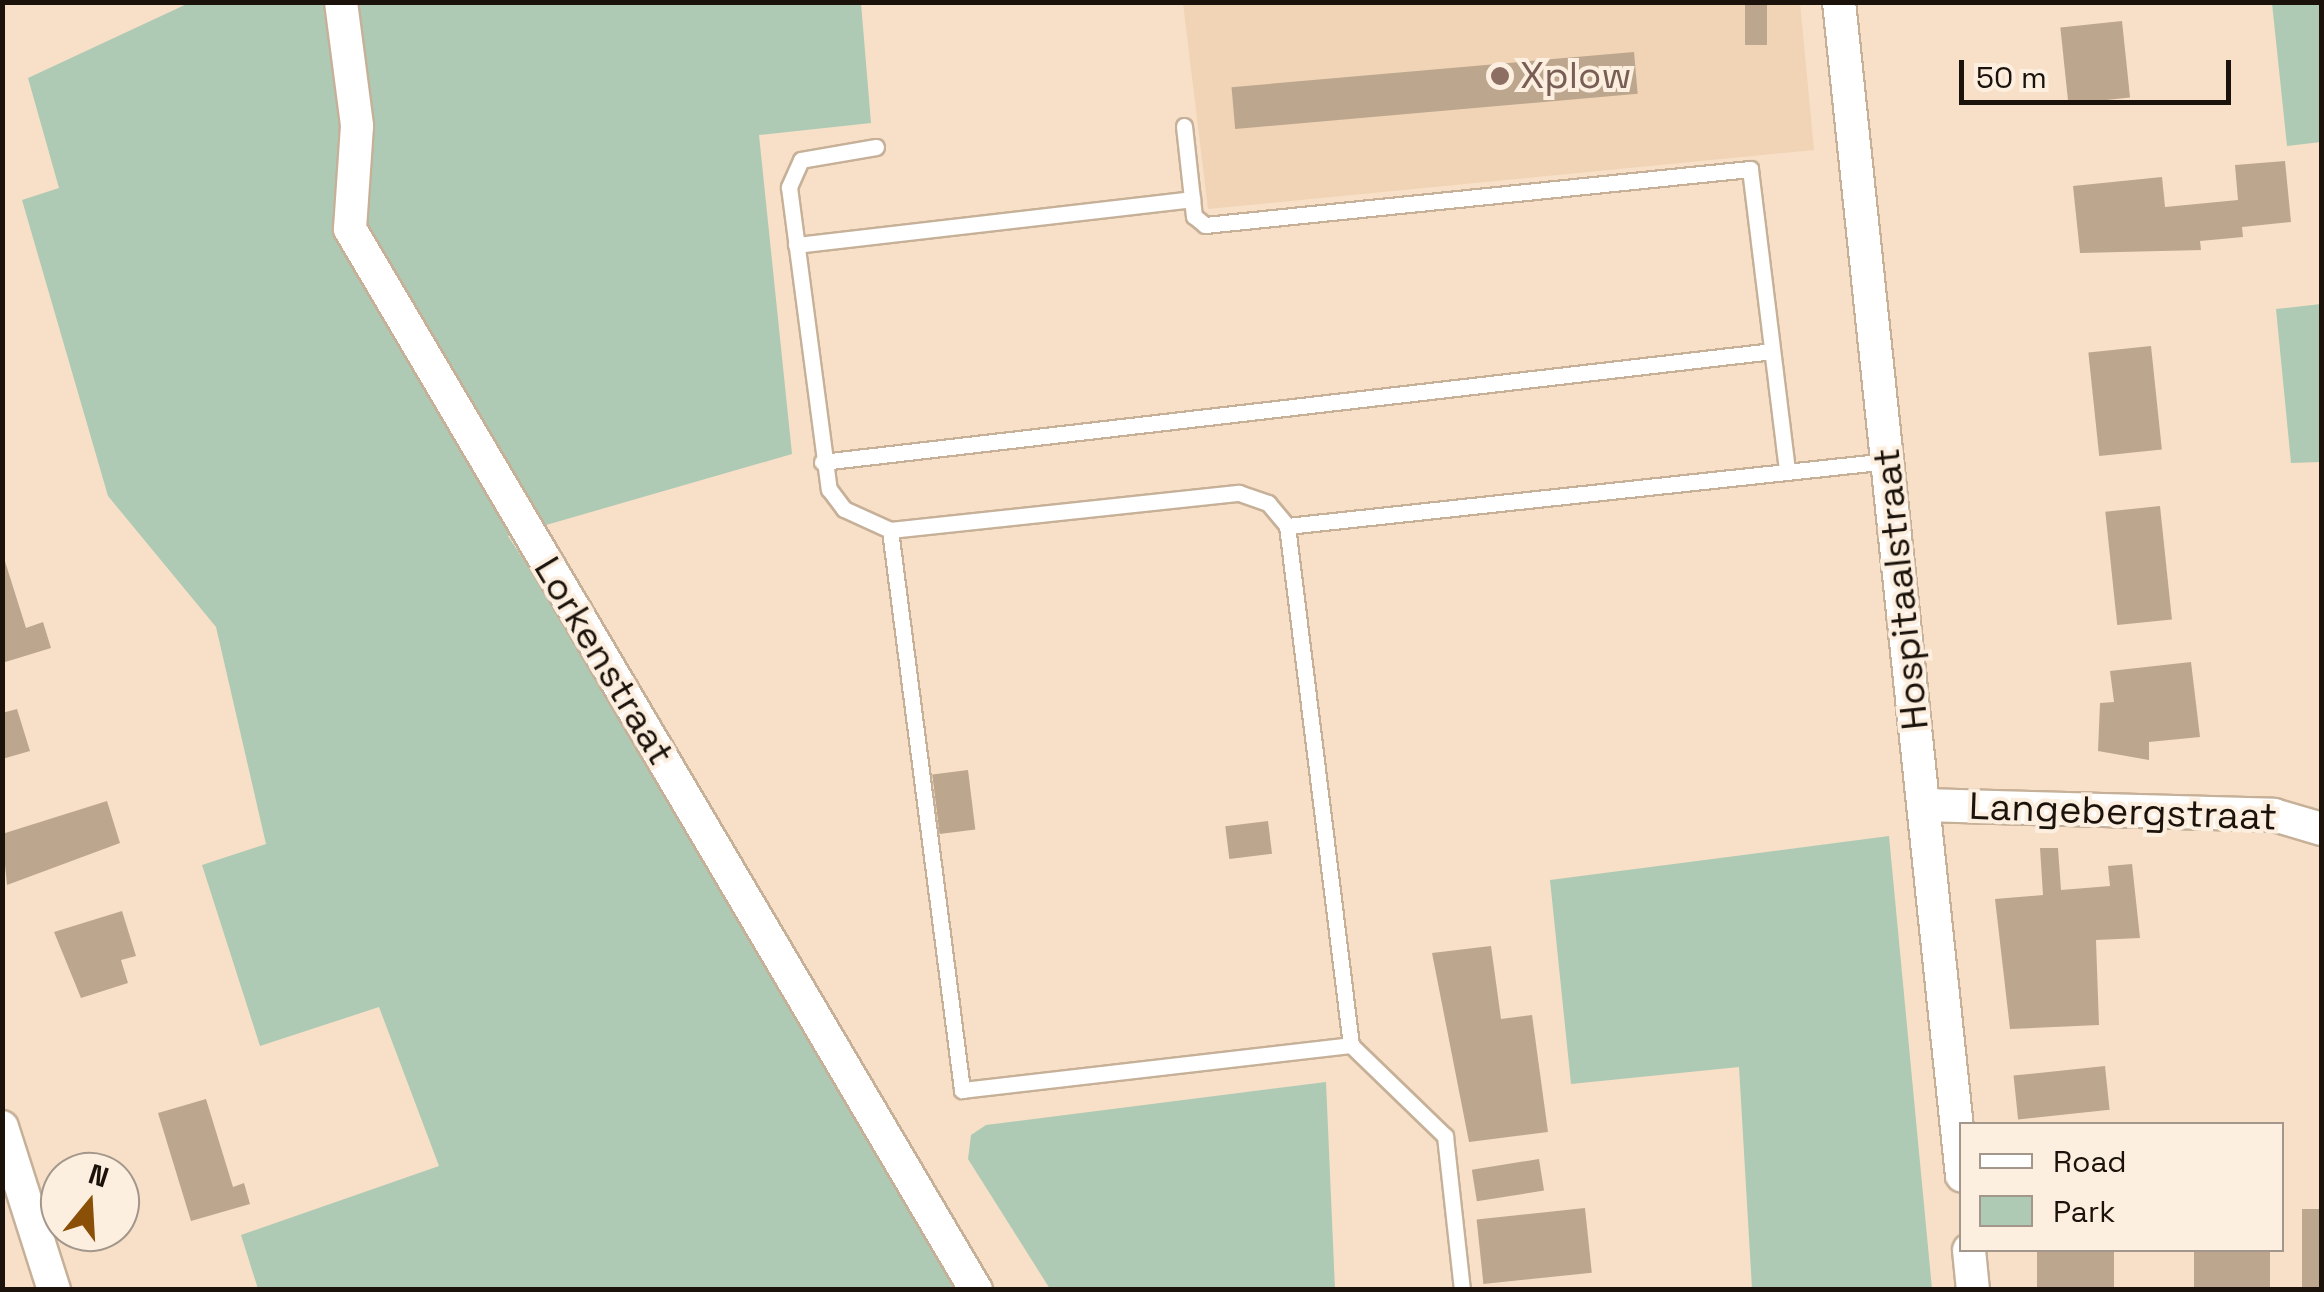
<!DOCTYPE html>
<style>
body{margin:0}
#map{position:relative;width:2324px;height:1292px;overflow:hidden;background:#f7e0c7;font-family:"Space Grotesk",sans-serif}
div>[style]{position:absolute}
.built>*{inset:0;background:#f0d4b5}
.green>*{inset:0;background:#aecab4}
.building>*{inset:0;background:#bca68e;transform-origin:0 0}
.roads{filter:drop-shadow(2px 0 #c6b098) drop-shadow(-2px 0 #c6b098) drop-shadow(0 2px #c6b098) drop-shadow(0 -2px #c6b098)}
.service>*{height:15px;margin:-7.5px;padding:0 7.5px;transform-origin:7.5px;border-radius:7.5px;background:#fff}
.minor>*{height:32px;margin:-16px;padding:0 16px;transform-origin:16px;border-radius:16px;background:#fff}
.dots>*{width:28px;height:28px;translate:-50% -50%;box-sizing:border-box;border:5px solid #fdefe0;border-radius:50%}
span{translate:-50% -50%;white-space:nowrap;text-align:center;line-height:1.15;-webkit-text-stroke:8px #fdefe0;paint-order:stroke}
.education-label{font-size:38px;color:#785e54}
.left{translate:0 -50%;text-align:left}
.street-label{font-size:38px;color:#1b130b}
.frame{position:absolute;inset:0;border:5px solid #1b130b;pointer-events:none}
.legend{position:absolute;left:1959px;top:1122px;width:325px;height:130px;box-sizing:border-box;background:#fdefe0;border:2px solid #a3978b;margin:0;padding:12px 18px;list-style:none;font-size:30px;color:#1b130b}
.legend li{display:flex;align-items:center;gap:20px;height:50px}
.legend b{width:50px;border:2px solid #a3978b}
.north{position:absolute;left:40px;top:1152px;width:100px;height:100px;box-sizing:border-box;background:#fdefe0;border:2px solid #a3978b;border-radius:50%;rotate:18deg;font-size:28px;font-weight:700;line-height:40px;text-align:center;color:#1b130b}
.north::after{content:'';display:block;margin:auto;width:35px;height:45px;background:#8a5008;clip-path:polygon(50% 0,100% 100%,50% 72%,0 100%)}
.scale{position:absolute;left:1959px;top:60px;width:272px;height:45px;box-sizing:border-box;border:5px solid #1b130b;border-top:0;padding-left:12px;font-size:30px;line-height:35px;white-space:nowrap;color:#1b130b;-webkit-text-stroke:8px #fdefe0;paint-order:stroke}
</style>
<div id="map">
<div class="built">
<div style="clip-path:polygon(1183px 3px,1800px 3px,1814px 150px,1208px 209px)"></div>
</div>
<div class="green">
<div style="clip-path:polygon(189px 3px,861px 3px,871px 123px,759px 135px,792px 454px,508px 536px,630px 723px,960px 1289px,258px 1289px,241px 1235px,439px 1166px,379px 1007px,260px 1046px,202px 865px,266px 844px,216px 627px,108px 496px,22px 200px,59px 188px,28px 78px)"></div>
<div style="clip-path:polygon(2272px 3px,2321px 3px,2321px 142px,2287px 146px)"></div>
<div style="clip-path:polygon(2321px 304px,2321px 462px,2291px 463px,2276px 309px)"></div>
<div style="clip-path:polygon(1889px 836px,1932px 1289px,1752px 1289px,1739px 1067px,1571px 1084px,1550px 880px)"></div>
<div style="clip-path:polygon(1326px 1082px,1335px 1289px,1050px 1289px,968px 1159px,971px 1135px,986px 1125px)"></div>
</div>
<div class="building">
<div style="left:1745px;top:2px;width:22px;height:43px"></div>
<div style="left:2122px;top:21px;width:77px;height:62px;rotate:84deg"></div>
<div style="left:1634px;top:52px;width:42px;height:404px;rotate:85deg"></div>
<div style="clip-path:polygon(2285px 161px,2291px 222px,2242px 227px,2243px 237px,2200px 241px,2201px 250px,2080px 253px,2073px 186px,2162px 177px,2165px 207px,2238px 200px,2235px 165px)"></div>
<div style="left:2151px;top:346px;width:104px;height:63px;rotate:84deg"></div>
<div style="left:2160px;top:506px;width:114px;height:55px;rotate:84deg"></div>
<div style="clip-path:polygon(3px 555px,26px 628px,43px 622px,51px 648px,2px 663px)"></div>
<div style="clip-path:polygon(2191px 662px,2200px 737px,2149px 742px,2149px 760px,2098px 751px,2100px 703px,2114px 702px,2110px 671px)"></div>
<div style="clip-path:polygon(17px 709px,30px 751px,2px 759px,2px 713px)"></div>
<div style="left:968px;top:770px;width:60px;height:36px;rotate:83deg"></div>
<div style="clip-path:polygon(107px 801px,120px 843px,7px 885px,2px 834px)"></div>
<div style="left:1268px;top:821px;width:33px;height:43px;rotate:83deg"></div>
<div style="clip-path:polygon(2040px 848px,2058px 848px,2061px 890px,2110px 886px,2108px 866px,2132px 864px,2140px 938px,2096px 940px,2099px 1025px,2010px 1029px,1995px 899px,2043px 895px)"></div>
<div style="clip-path:polygon(122px 911px,136px 956px,121px 960px,128px 983px,81px 998px,54px 932px)"></div>
<div style="clip-path:polygon(1491px 946px,1501px 1019px,1532px 1015px,1548px 1132px,1469px 1142px,1432px 953px)"></div>
<div style="left:2105px;top:1066px;width:44px;height:92px;rotate:84deg"></div>
<div style="clip-path:polygon(206px 1099px,233px 1187px,244px 1183px,250px 1204px,191px 1221px,158px 1113px)"></div>
<div style="left:1539px;top:1159px;width:32px;height:68px;rotate:81deg"></div>
<div style="left:1585px;top:1208px;width:65px;height:109px;rotate:84deg"></div>
<div style="left:2322px;top:1209px;width:81px;height:20px;rotate:90deg"></div>
<div style="left:2037px;top:1250px;width:77px;height:40px"></div>
<div style="left:2194px;top:1250px;width:76px;height:40px"></div>
</div>
<div class="roads">
<div class="service">
<div style="left:1184px;top:126px;width:91px;rotate:83.7deg"></div>
<div style="left:1194px;top:216px;width:14px;rotate:39deg"></div>
<div style="left:1205px;top:225px;width:548px;rotate:-5.87deg"></div>
<div style="left:1750px;top:169px;width:304px;rotate:83deg"></div>
<div style="left:876px;top:147px;width:76px;rotate:170.2deg"></div>
<div style="left:801px;top:160px;width:30px;rotate:114deg"></div>
<div style="left:789px;top:187px;width:305px;rotate:82.5deg"></div>
<div style="left:829px;top:489px;width:25px;rotate:53deg"></div>
<div style="left:844px;top:509px;width:51px;rotate:24.5deg"></div>
<div style="left:890px;top:530px;width:351px;rotate:-6.1deg"></div>
<div style="left:1239px;top:493px;width:31px;rotate:19deg"></div>
<div style="left:1268px;top:503px;width:30px;rotate:50deg"></div>
<div style="left:1287px;top:526px;width:523px;rotate:82.97deg"></div>
<div style="left:796px;top:245px;width:399px;rotate:-6.6deg"></div>
<div style="left:822px;top:462px;width:956px;rotate:-6.66deg"></div>
<div style="left:1287px;top:526px;width:605px;rotate:-6.17deg"></div>
<div style="left:890px;top:530px;width:565px;rotate:82.67deg"></div>
<div style="left:962px;top:1090px;width:392px;rotate:-6.6deg"></div>
<div style="left:1351px;top:1045px;width:131px;rotate:44.1deg"></div>
<div style="left:1445px;top:1136px;width:155px;rotate:83.7deg"></div>
</div>
<div class="minor">
<div style="left:341px;top:2px;width:125px;rotate:82.6deg"></div>
<div style="left:357px;top:126px;width:103px;rotate:93.9deg"></div>
<div style="left:350px;top:229px;width:1232px;rotate:59.46deg"></div>
<div style="left:1839px;top:2px;width:1180px;rotate:84.02deg"></div>
<div style="left:1923px;top:805px;width:351px;rotate:1.6deg"></div>
<div style="left:2274px;top:815px;width:50px;rotate:16.3deg"></div>
<div style="left:2px;top:1127px;width:171px;rotate:72.3deg"></div>
<div style="left:1969px;top:1250px;width:40px;rotate:84.3deg"></div>
</div>
</div>
<div class="dots">
<div style="left:1500px;top:76px;background:#8d6e63"></div>
</div>
<div class="education-label">
<span class="left" style="left:1520px;top:76px">Xplow</span>
</div>
<div class="street-label">
<span style="left:1901px;top:589px;rotate:-96deg">Hospitaalstraat</span>
<span style="left:604px;top:661px;rotate:59deg">Lorkenstraat</span>
<span style="left:2123px;top:812px;rotate:2deg">Langebergstraat</span>
</div>
<div class="frame"></div>
<ul class="legend">
<li><b style="height:12px;background:#fff"></b>Road</li>
<li><b style="height:28px;background:#aecab4"></b>Park</li>
</ul>
<div class="north">N</div>
<div class="scale">50 m</div>
</div>
